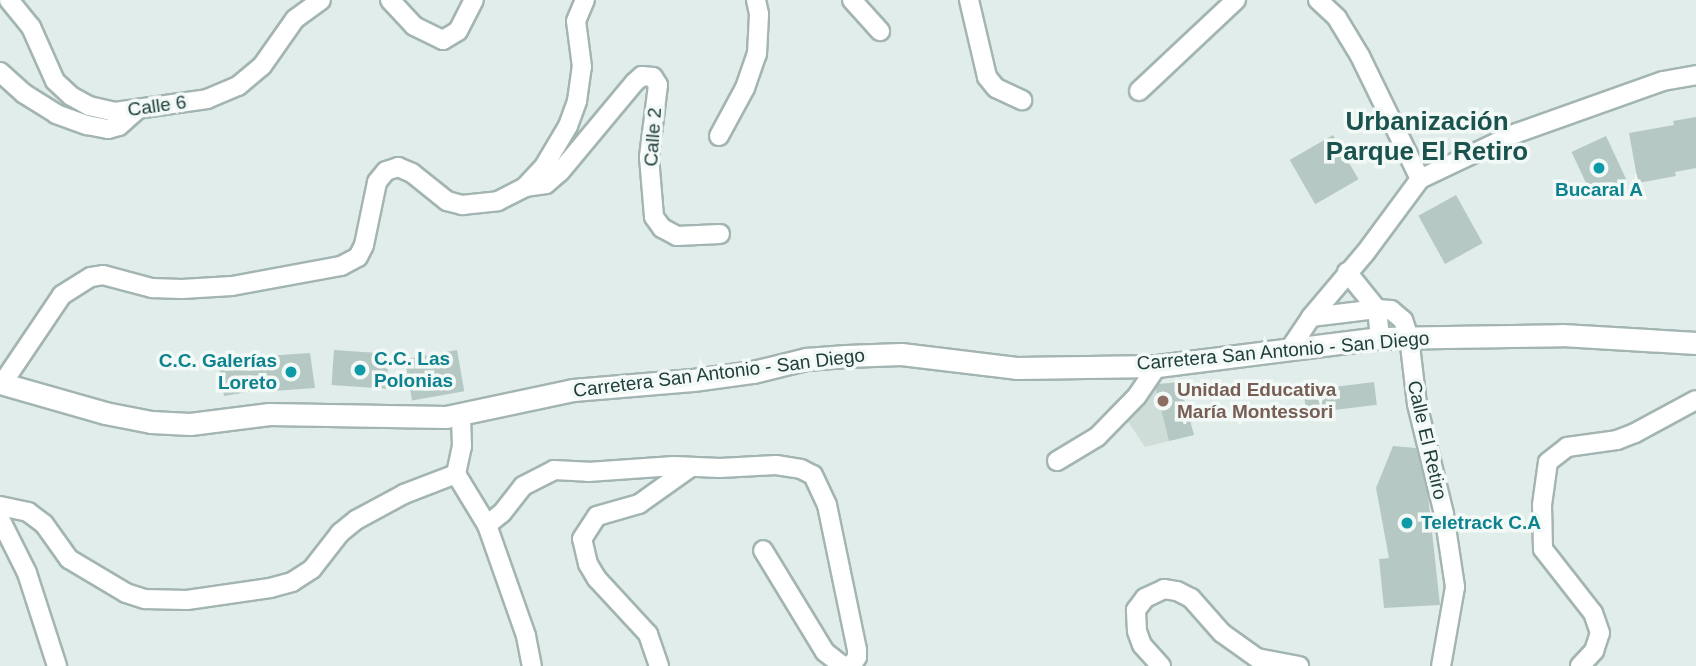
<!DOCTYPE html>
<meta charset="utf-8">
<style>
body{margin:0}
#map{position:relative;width:1696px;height:666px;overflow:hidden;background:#e1edea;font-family:Helvetica,sans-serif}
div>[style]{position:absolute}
.built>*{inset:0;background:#cfddd9}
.building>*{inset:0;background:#b6c8c3;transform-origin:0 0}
.roads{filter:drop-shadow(2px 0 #a3b5b2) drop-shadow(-2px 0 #a3b5b2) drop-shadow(0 2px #a3b5b2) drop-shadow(0 -2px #a3b5b2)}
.minor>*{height:18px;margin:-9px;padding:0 9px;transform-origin:9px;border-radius:9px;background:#fff}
.tertiary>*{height:21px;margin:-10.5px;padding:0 10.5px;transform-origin:10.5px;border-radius:10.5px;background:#fff}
.dots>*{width:19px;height:19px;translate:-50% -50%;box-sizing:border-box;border:4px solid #f2f9f7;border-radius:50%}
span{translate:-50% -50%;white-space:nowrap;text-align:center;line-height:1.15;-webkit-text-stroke:7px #f2f9f7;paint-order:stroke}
.street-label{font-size:19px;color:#203f3c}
.culture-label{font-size:19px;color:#0d838f;font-weight:700}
.left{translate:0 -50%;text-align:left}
.right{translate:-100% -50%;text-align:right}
.education-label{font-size:19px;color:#785e54;font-weight:700}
.district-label{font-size:26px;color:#1a534e;font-weight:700}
</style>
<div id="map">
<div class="built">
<div style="clip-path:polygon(1179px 382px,1194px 435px,1145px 447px,1125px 417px,1156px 385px)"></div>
</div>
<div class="building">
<div style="clip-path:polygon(1696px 117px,1696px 168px,1675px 172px,1676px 176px,1638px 183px,1629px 133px,1674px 125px,1673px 121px)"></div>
<div style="left:1333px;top:135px;width:51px;height:50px;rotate:60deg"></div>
<div style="left:1606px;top:136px;width:51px;height:38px;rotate:65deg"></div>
<div style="left:1456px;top:195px;width:55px;height:43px;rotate:61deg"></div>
<div style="left:334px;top:350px;width:55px;height:35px;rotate:4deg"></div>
<div style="left:457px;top:350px;width:42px;height:53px;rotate:80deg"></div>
<div style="clip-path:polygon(310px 353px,315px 388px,274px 391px,273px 388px,224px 396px,219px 368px,266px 360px,265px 356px)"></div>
<div style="clip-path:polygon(1179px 382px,1194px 435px,1169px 441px,1156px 389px,1158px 384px)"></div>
<div style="left:1374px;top:382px;width:23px;height:71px;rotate:83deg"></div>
<div style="clip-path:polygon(1393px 446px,1416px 448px,1428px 495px,1440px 605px,1384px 608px,1379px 559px,1389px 558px,1376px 488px)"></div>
</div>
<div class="roads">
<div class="minor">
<div style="left:9px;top:0;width:35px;rotate:51deg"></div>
<div style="left:31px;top:27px;width:59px;rotate:66deg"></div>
<div style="left:55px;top:81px;width:22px;rotate:43deg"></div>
<div style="left:71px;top:96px;width:21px;rotate:29deg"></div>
<div style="left:89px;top:106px;width:27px;rotate:13deg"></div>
<div style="left:115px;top:112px;width:93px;rotate:-8deg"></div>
<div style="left:207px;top:99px;width:34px;rotate:-23deg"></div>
<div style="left:238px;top:86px;width:31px;rotate:-40deg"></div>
<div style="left:262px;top:66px;width:57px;rotate:-54.9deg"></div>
<div style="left:295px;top:19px;width:32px;rotate:-36deg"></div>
<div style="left:390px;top:0;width:35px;rotate:47deg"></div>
<div style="left:414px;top:26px;width:32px;rotate:26deg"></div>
<div style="left:443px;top:40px;width:17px;rotate:-31deg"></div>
<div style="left:458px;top:31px;width:35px;rotate:-63deg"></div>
<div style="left:852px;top:0;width:42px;rotate:47.9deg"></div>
<div style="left:969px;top:0;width:79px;rotate:76.8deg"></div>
<div style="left:987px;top:77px;width:14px;rotate:51deg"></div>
<div style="left:996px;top:88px;width:29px;rotate:25deg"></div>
<div style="left:1318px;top:0;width:26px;rotate:43deg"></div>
<div style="left:1337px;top:18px;width:44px;rotate:58.8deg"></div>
<div style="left:1360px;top:56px;width:137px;rotate:64deg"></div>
<div style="left:0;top:72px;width:31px;rotate:42deg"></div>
<div style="left:23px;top:93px;width:39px;rotate:32deg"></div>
<div style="left:56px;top:114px;width:33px;rotate:20deg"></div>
<div style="left:87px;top:125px;width:21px;rotate:11deg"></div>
<div style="left:108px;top:129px;width:11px;rotate:-15deg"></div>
<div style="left:119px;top:126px;width:24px;rotate:-42deg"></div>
<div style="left:1139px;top:91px;width:133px;rotate:-43.2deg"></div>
<div style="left:719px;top:136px;width:55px;rotate:-61.6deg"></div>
<div style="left:745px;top:88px;width:36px;rotate:-71deg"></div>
<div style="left:757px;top:54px;width:40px;rotate:-87.1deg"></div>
<div style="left:759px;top:14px;width:14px;rotate:-102deg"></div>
<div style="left:525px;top:187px;width:21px;rotate:-8deg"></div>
<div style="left:546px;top:184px;width:18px;rotate:-41deg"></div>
<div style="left:560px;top:172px;width:117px;rotate:-50.2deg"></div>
<div style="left:635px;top:82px;width:9px;rotate:-41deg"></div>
<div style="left:642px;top:76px;width:11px;rotate:5deg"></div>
<div style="left:653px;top:77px;width:9px;rotate:58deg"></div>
<div style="left:658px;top:85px;width:73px;rotate:97.1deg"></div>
<div style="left:649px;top:157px;width:60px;rotate:85.2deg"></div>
<div style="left:654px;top:217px;width:14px;rotate:54deg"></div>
<div style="left:662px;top:228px;width:17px;rotate:28deg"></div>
<div style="left:677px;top:236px;width:43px;rotate:-2.7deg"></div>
<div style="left:1347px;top:272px;width:48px;rotate:51deg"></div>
<div style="left:1377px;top:309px;width:29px;rotate:84deg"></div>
<div style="left:1311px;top:317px;width:66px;rotate:-6.9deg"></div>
<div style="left:1377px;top:309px;width:14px;rotate:4deg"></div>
<div style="left:1391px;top:310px;width:16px;rotate:40deg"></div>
<div style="left:1403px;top:320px;width:18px;rotate:71deg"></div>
<div style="left:1409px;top:337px;width:67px;rotate:83.2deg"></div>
<div style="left:1417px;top:404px;width:113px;rotate:76.2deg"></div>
<div style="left:1444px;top:514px;width:74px;rotate:81.4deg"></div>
<div style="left:1455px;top:587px;width:80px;rotate:100deg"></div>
<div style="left:1289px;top:350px;width:40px;rotate:-56deg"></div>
<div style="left:1311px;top:317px;width:85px;rotate:-49.8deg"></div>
<div style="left:1366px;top:252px;width:91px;rotate:-53.5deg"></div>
<div style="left:1420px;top:179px;width:107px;rotate:-25.4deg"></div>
<div style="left:1517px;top:133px;width:155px;rotate:-19.6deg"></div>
<div style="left:1663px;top:81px;width:34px;rotate:-10deg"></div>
<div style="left:2px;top:384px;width:107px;rotate:-56deg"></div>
<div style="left:62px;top:295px;width:34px;rotate:-32deg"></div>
<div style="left:91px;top:277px;width:12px;rotate:-9deg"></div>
<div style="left:103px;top:275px;width:51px;rotate:14.9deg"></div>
<div style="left:152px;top:288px;width:30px;rotate:2deg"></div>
<div style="left:182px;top:289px;width:50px;rotate:-3.4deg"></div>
<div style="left:232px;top:286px;width:111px;rotate:-10.4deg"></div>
<div style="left:341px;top:266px;width:19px;rotate:-28deg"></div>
<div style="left:358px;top:257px;width:13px;rotate:-63deg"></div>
<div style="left:364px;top:245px;width:64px;rotate:-78.3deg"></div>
<div style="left:377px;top:182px;width:14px;rotate:-51deg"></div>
<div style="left:386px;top:171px;width:13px;rotate:-18deg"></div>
<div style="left:398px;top:167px;width:15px;rotate:23deg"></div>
<div style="left:412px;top:173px;width:45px;rotate:38.7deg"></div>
<div style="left:447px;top:201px;width:16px;rotate:15deg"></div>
<div style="left:462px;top:205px;width:36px;rotate:-6deg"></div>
<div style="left:498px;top:201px;width:30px;rotate:-27deg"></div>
<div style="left:525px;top:187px;width:26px;rotate:-47deg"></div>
<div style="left:543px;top:168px;width:49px;rotate:-59.2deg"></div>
<div style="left:568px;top:126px;width:27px;rotate:-70deg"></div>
<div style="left:577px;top:101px;width:34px;rotate:-82deg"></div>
<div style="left:582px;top:67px;width:46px;rotate:-97.4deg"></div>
<div style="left:576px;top:21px;width:23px;rotate:-67deg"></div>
<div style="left:1057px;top:461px;width:47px;rotate:-31deg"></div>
<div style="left:1097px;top:437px;width:57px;rotate:-45.7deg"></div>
<div style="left:1137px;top:396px;width:36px;rotate:-56deg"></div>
<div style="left:456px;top:474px;width:60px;rotate:58.7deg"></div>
<div style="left:487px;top:525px;width:118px;rotate:70.6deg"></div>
<div style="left:526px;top:636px;width:31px;rotate:79deg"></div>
<div style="left:0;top:506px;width:29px;rotate:12deg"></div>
<div style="left:28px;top:512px;width:20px;rotate:37deg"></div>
<div style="left:44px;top:524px;width:43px;rotate:54.5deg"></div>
<div style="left:69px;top:559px;width:66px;rotate:30.8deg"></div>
<div style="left:126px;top:593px;width:20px;rotate:18deg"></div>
<div style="left:145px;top:599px;width:42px;rotate:1.4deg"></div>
<div style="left:187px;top:600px;width:84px;rotate:-8.2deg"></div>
<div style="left:270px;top:588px;width:23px;rotate:-15deg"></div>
<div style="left:292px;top:582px;width:24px;rotate:-33deg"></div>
<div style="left:312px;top:569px;width:46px;rotate:-52.1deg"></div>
<div style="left:340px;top:533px;width:21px;rotate:-39deg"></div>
<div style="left:356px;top:520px;width:55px;rotate:-28.4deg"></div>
<div style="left:404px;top:494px;width:56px;rotate:-21deg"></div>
<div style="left:456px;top:474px;width:29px;rotate:-78deg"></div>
<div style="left:462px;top:446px;width:30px;rotate:-92deg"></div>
<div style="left:0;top:519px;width:60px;rotate:63.4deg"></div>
<div style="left:27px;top:573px;width:98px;rotate:72.1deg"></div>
<div style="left:487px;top:525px;width:19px;rotate:-39deg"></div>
<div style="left:502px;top:513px;width:34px;rotate:-52deg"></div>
<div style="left:523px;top:486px;width:35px;rotate:-27deg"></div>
<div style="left:554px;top:470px;width:34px;rotate:3deg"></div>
<div style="left:588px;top:472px;width:86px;rotate:-4deg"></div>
<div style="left:674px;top:466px;width:46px;rotate:2.5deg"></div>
<div style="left:720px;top:468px;width:56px;rotate:-3.1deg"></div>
<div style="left:776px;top:465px;width:25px;rotate:9deg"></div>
<div style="left:801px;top:469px;width:13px;rotate:27deg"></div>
<div style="left:813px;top:475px;width:33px;rotate:65deg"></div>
<div style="left:827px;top:505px;width:148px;rotate:78.3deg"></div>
<div style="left:857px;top:650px;width:7px;rotate:90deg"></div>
<div style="left:857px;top:657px;width:9px;rotate:122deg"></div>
<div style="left:852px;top:665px;width:9px;rotate:174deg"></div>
<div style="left:843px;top:666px;width:23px;rotate:-142deg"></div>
<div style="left:825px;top:652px;width:119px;rotate:-121.3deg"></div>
<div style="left:659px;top:666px;width:34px;rotate:-109deg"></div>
<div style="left:648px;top:634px;width:75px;rotate:-132.8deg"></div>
<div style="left:597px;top:579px;width:17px;rotate:-121deg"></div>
<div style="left:588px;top:564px;width:26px;rotate:-103deg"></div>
<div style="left:582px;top:539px;width:27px;rotate:-57deg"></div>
<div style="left:597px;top:516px;width:44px;rotate:-15.9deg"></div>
<div style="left:639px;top:504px;width:64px;rotate:-35.4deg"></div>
<div style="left:1161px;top:666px;width:28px;rotate:-132deg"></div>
<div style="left:1142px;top:645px;width:15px;rotate:-110deg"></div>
<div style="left:1137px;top:631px;width:21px;rotate:-93deg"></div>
<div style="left:1136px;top:610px;width:15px;rotate:-53deg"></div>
<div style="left:1145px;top:598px;width:21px;rotate:-25deg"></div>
<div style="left:1164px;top:589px;width:13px;rotate:9deg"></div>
<div style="left:1177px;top:591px;width:16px;rotate:27deg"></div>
<div style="left:1191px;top:598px;width:47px;rotate:48.5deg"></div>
<div style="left:1222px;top:633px;width:43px;rotate:35.5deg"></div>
<div style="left:1257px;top:658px;width:43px;rotate:10.8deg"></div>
<div style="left:1580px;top:666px;width:21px;rotate:-47deg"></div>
<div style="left:1594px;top:651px;width:19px;rotate:-72deg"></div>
<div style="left:1600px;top:633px;width:21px;rotate:-109deg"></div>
<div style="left:1593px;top:613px;width:81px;rotate:-128deg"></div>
<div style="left:1543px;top:549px;width:44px;rotate:-91.3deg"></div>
<div style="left:1542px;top:505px;width:43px;rotate:-82.1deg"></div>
<div style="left:1548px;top:462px;width:24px;rotate:-38deg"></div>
<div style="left:1567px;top:447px;width:50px;rotate:-8deg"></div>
<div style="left:1617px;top:440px;width:19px;rotate:-21deg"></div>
<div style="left:1635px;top:433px;width:69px;rotate:-28.4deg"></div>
</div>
<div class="tertiary">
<div style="left:0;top:383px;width:109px;rotate:15.9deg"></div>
<div style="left:105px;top:413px;width:47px;rotate:11.1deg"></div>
<div style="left:151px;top:422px;width:39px;rotate:3deg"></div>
<div style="left:190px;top:424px;width:80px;rotate:-7.2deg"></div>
<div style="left:269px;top:414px;width:177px;rotate:1deg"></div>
<div style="left:446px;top:417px;width:130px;rotate:-12deg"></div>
<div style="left:573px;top:390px;width:120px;rotate:-4.8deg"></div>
<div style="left:693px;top:380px;width:61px;rotate:-7.6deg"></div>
<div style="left:753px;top:372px;width:55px;rotate:-13.8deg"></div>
<div style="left:806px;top:359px;width:40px;rotate:-4.3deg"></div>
<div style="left:846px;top:356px;width:55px;rotate:-2.1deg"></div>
<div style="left:901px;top:354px;width:116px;rotate:6.9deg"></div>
<div style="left:1016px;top:368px;width:141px;rotate:-0.8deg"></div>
<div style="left:1157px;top:366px;width:225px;rotate:-7.2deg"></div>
<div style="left:1380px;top:338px;width:182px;rotate:-0.9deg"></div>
<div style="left:1562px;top:335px;width:134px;rotate:3.4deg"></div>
</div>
</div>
<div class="dots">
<div style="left:1599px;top:168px;background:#0f9aa8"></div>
<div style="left:360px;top:370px;background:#0f9aa8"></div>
<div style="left:291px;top:372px;background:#0f9aa8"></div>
<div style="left:1163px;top:401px;background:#8d6e63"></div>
<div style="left:1407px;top:523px;background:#0f9aa8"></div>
</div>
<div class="street-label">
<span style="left:157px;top:106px;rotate:-8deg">Calle 6</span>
<span style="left:653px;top:137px;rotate:-86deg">Calle 2</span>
<span style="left:1283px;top:351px;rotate:-5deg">Carretera San Antonio - San Diego</span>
<span style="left:719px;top:373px;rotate:-7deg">Carretera San Antonio - San Diego</span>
<span style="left:1427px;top:440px;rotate:77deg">Calle El Retiro</span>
</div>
<div class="culture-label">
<span style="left:1599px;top:190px">Bucaral A</span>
<span class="left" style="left:374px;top:370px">C.C. Las<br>Polonias</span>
<span class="right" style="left:277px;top:372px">C.C. Galerías<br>Loreto</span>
<span class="left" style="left:1421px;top:523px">Teletrack C.A</span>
</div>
<div class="education-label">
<span class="left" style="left:1177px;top:401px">Unidad Educativa<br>María Montessori</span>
</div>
<div class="district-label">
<span style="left:1427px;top:137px">Urbanización<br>Parque El Retiro</span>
</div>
</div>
